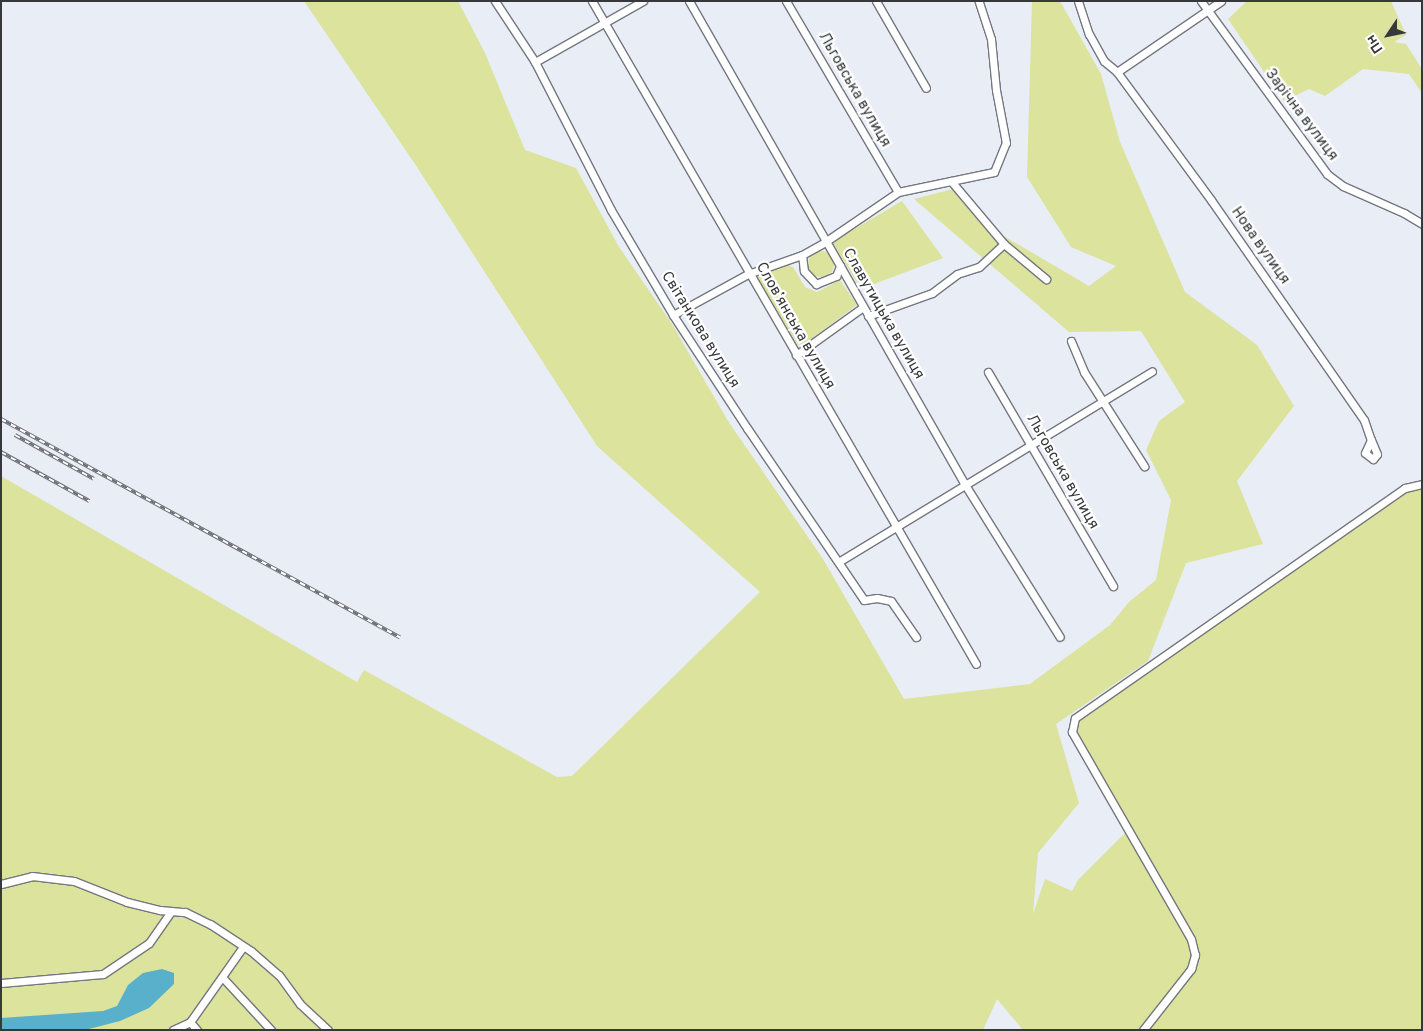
<!DOCTYPE html>
<meta charset="utf-8">
<style>
body{margin:0}
#map{position:relative;width:1423px;height:1031px;overflow:hidden;background:#e9edf6;font-family:Overpass,sans-serif}
div>[style]{position:absolute}
.green>*{inset:0;background:#dbe39c}
.round{border-radius:50%}
.water>*{inset:0;background:#59b0cb}
.roads{filter:drop-shadow(1px 0 #74777f) drop-shadow(-1px 0 #74777f) drop-shadow(0 1px #74777f) drop-shadow(0 -1px #74777f)}
.minor>*{height:7px;margin:-3.5px;padding:0 3.5px;transform-origin:3.5px;border-radius:3.5px;background:#fff}
.rail>*{height:4px;margin-top:-2px;transform-origin:0;background:repeating-linear-gradient(90deg,#fff 0 5.5px,#6d6f75 0 11px);box-sizing:border-box;border-block:1px solid #6d6f75}
span{translate:-50% -50%;white-space:nowrap;text-align:center;line-height:1.15;-webkit-text-stroke:4.5px #fff;paint-order:stroke}
.street-label{font-size:15px;color:#37383c}
.frame{position:absolute;inset:0;border:2px solid #37383c;pointer-events:none}
.north{position:absolute;left:1363px;top:10px;width:50px;height:50px;-webkit-text-stroke:4px #fff;paint-order:stroke;rotate:236deg;font-size:14px;font-weight:700;line-height:20px;text-align:center;color:#37383c}
.north::after{content:'';display:block;margin:auto;width:18px;height:22px;background:#37383c;clip-path:polygon(50% 0,100% 100%,50% 72%,0 100%)}
</style>
<div id="map">
<div class="green">
<div style="clip-path:polygon(304px 1px,458px 1px,485px 53px,525px 150px,576px 168px,619px 247px,672px 324px,728px 421px,823px 559px,904px 699px,1030px 684px,1110px 625px,1129px 602px,1156px 580px,1171px 500px,1146px 450px,1159px 421px,1185px 402px,1141px 331px,1069px 332px,914px 199px,957px 188px,966px 191px,990px 228px,1089px 286px,1116px 266px,1071px 247px,1027px 177px,1032px 1px,1060px 1px,1101px 74px,1120px 142px,1185px 292px,1257px 345px,1294px 406px,1237px 481px,1263px 544px,1186px 563px,1148px 661px,1056px 724px,1079px 803px,1038px 853px,1033px 914px,1045px 879px,1072px 891px,1078px 880px,1127px 831px,1190px 941px,1194px 956px,1190px 968px,1141px 1030px,1023px 1030px,997px 999px,983px 1030px,1px 1030px,1px 476px,357px 682px,364px 670px,557px 777px,572px 776px,760px 592px,597px 446px,415px 164px)"></div>
<div style="clip-path:polygon(1247px 1px,1391px 1px,1406px 35px,1394px 42px,1406px 44px,1422px 69px,1422px 93px,1409px 74px,1363px 69px,1325px 96px,1309px 89px,1284px 101px,1228px 19px)"></div>
<div style="clip-path:polygon(902px 201px,943px 258px,861px 289px,832px 242px)"></div>
<div class="round" style="left:808px;top:251px;width:26px;height:26px"></div>
<div style="clip-path:polygon(788px 265px,793px 267px,805px 287px,817px 292px,840px 280px,857px 305px,804px 344px,798px 345px,757px 277px,762px 272px)"></div>
<div style="clip-path:polygon(1422px 488px,1422px 1030px,1145px 1030px,1192px 969px,1197px 955px,1074px 732px,1076px 721px,1406px 491px)"></div>
</div>
<div class="water">
<div style="clip-path:polygon(162px 969px,174px 973px,174px 984px,149px 1008px,120px 1021px,89px 1029px,1px 1030px,1px 1018px,103px 1011px,117px 1006px,128px 985px,143px 973px)"></div>
</div>
<div class="roads">
<div class="minor">
<div style="left:495px;top:1px;width:73px;rotate:56.7deg"></div>
<div style="left:535px;top:62px;width:166px;rotate:62.8deg"></div>
<div style="left:611px;top:210px;width:122px;rotate:59.4deg"></div>
<div style="left:673px;top:315px;width:135px;rotate:56.8deg"></div>
<div style="left:747px;top:428px;width:208px;rotate:55.8deg"></div>
<div style="left:864px;top:600px;width:13px;rotate:-9deg"></div>
<div style="left:877px;top:598px;width:14px;rotate:12deg"></div>
<div style="left:891px;top:601px;width:44px;rotate:55.2deg"></div>
<div style="left:592px;top:1px;width:766px;rotate:59.92deg"></div>
<div style="left:689px;top:1px;width:555px;rotate:60.29deg"></div>
<div style="left:964px;top:483px;width:181px;rotate:58.1deg"></div>
<div style="left:786px;top:1px;width:221px;rotate:59.6deg"></div>
<div style="left:876px;top:1px;width:100px;rotate:60.1deg"></div>
<div style="left:1078px;top:1px;width:35px;rotate:72deg"></div>
<div style="left:1089px;top:34px;width:31px;rotate:61deg"></div>
<div style="left:1104px;top:61px;width:17px;rotate:40deg"></div>
<div style="left:1117px;top:72px;width:159px;rotate:53.7deg"></div>
<div style="left:1211px;top:200px;width:268px;rotate:55.2deg"></div>
<div style="left:1364px;top:420px;width:21px;rotate:71deg"></div>
<div style="left:1371px;top:440px;width:14px;rotate:115deg"></div>
<div style="left:1365px;top:453px;width:10px;rotate:37deg"></div>
<div style="left:1373px;top:459px;width:6px;rotate:-51deg"></div>
<div style="left:1377px;top:454px;width:15px;rotate:-113deg"></div>
<div style="left:1201px;top:1px;width:214px;rotate:53.9deg"></div>
<div style="left:1327px;top:174px;width:20px;rotate:37deg"></div>
<div style="left:1343px;top:186px;width:67px;rotate:23.9deg"></div>
<div style="left:1404px;top:213px;width:21px;rotate:31deg"></div>
<div style="left:535px;top:62px;width:124px;rotate:-29.5deg"></div>
<div style="left:1117px;top:72px;width:126px;rotate:-34.3deg"></div>
<div style="left:951px;top:181px;width:82px;rotate:49.9deg"></div>
<div style="left:1004px;top:244px;width:55px;rotate:39.8deg"></div>
<div style="left:802px;top:255px;width:16px;rotate:83deg"></div>
<div style="left:804px;top:271px;width:18px;rotate:47deg"></div>
<div style="left:816px;top:284px;width:22px;rotate:-22deg"></div>
<div style="left:836px;top:276px;width:11px;rotate:-68deg"></div>
<div style="left:673px;top:315px;width:85px;rotate:-28.7deg"></div>
<div style="left:748px;top:274px;width:57px;rotate:-19.4deg"></div>
<div style="left:802px;top:255px;width:26px;rotate:-29deg"></div>
<div style="left:825px;top:242px;width:88px;rotate:-34.4deg"></div>
<div style="left:898px;top:192px;width:98px;rotate:-11.8deg"></div>
<div style="left:994px;top:172px;width:31px;rotate:-68deg"></div>
<div style="left:1006px;top:143px;width:54px;rotate:-100.7deg"></div>
<div style="left:996px;top:90px;width:51px;rotate:-95.6deg"></div>
<div style="left:991px;top:39px;width:40px;rotate:-108deg"></div>
<div style="left:868px;top:316px;width:68px;rotate:-19.8deg"></div>
<div style="left:932px;top:293px;width:31px;rotate:-37deg"></div>
<div style="left:957px;top:274px;width:23px;rotate:-18deg"></div>
<div style="left:979px;top:267px;width:34px;rotate:-43deg"></div>
<div style="left:1071px;top:341px;width:34px;rotate:67deg"></div>
<div style="left:1084px;top:372px;width:112px;rotate:57.4deg"></div>
<div style="left:796px;top:355px;width:82px;rotate:-35.6deg"></div>
<div style="left:988px;top:372px;width:248px;rotate:59.7deg"></div>
<div style="left:840px;top:561px;width:365px;rotate:-31.3deg"></div>
<div style="left:1px;top:884px;width:32px;rotate:-14deg"></div>
<div style="left:32px;top:876px;width:42px;rotate:6.8deg"></div>
<div style="left:74px;top:881px;width:57px;rotate:21.6deg"></div>
<div style="left:127px;top:902px;width:34px;rotate:14deg"></div>
<div style="left:160px;top:910px;width:25px;rotate:5deg"></div>
<div style="left:185px;top:912px;width:28px;rotate:26deg"></div>
<div style="left:210px;top:924px;width:49px;rotate:33.4deg"></div>
<div style="left:251px;top:951px;width:37px;rotate:41deg"></div>
<div style="left:279px;top:975px;width:36px;rotate:54deg"></div>
<div style="left:300px;top:1004px;width:38px;rotate:43deg"></div>
<div style="left:223px;top:978px;width:71px;rotate:47.3deg"></div>
<div style="left:1px;top:983px;width:102px;rotate:-5deg"></div>
<div style="left:103px;top:974px;width:55px;rotate:-34deg"></div>
<div style="left:149px;top:943px;width:39px;rotate:-55deg"></div>
<div style="left:190px;top:1022px;width:11px;rotate:49deg"></div>
<div style="left:173px;top:1030px;width:19px;rotate:-25deg"></div>
<div style="left:190px;top:1022px;width:92px;rotate:-54.8deg"></div>
<div style="left:1143px;top:1030px;width:78px;rotate:-51.8deg"></div>
<div style="left:1191px;top:969px;width:15px;rotate:-74deg"></div>
<div style="left:1195px;top:955px;width:16px;rotate:-104deg"></div>
<div style="left:1191px;top:939px;width:239px;rotate:-119.9deg"></div>
<div style="left:1072px;top:732px;width:14px;rotate:-78deg"></div>
<div style="left:1075px;top:718px;width:402px;rotate:-34.9deg"></div>
<div style="left:1405px;top:488px;width:17px;rotate:-13deg"></div>
</div>
</div>
<div class="rail">
<div style="left:1px;top:419px;width:455px;rotate:28.7deg"></div>
<div style="left:15px;top:435px;width:90px;rotate:29.1deg"></div>
<div style="left:1px;top:452px;width:101px;rotate:29.1deg"></div>
</div>
<div class="street-label">
<span style="left:854px;top:90px;rotate:60deg">Льговська вулиця</span>
<span style="left:1301px;top:115px;rotate:53deg">Зарічна вулиця</span>
<span style="left:1260px;top:246px;rotate:55deg">Нова вулиця</span>
<span style="left:883px;top:314px;rotate:60deg">Славутицька вулиця</span>
<span style="left:795px;top:326px;rotate:60deg">Словʼянська вулиця</span>
<span style="left:700px;top:330px;rotate:58deg">Світанкова вулиця</span>
<span style="left:1062px;top:472px;rotate:60deg">Льговська вулиця</span>
</div>
<div class="frame"></div>
<div class="north">Пн</div>
</div>
